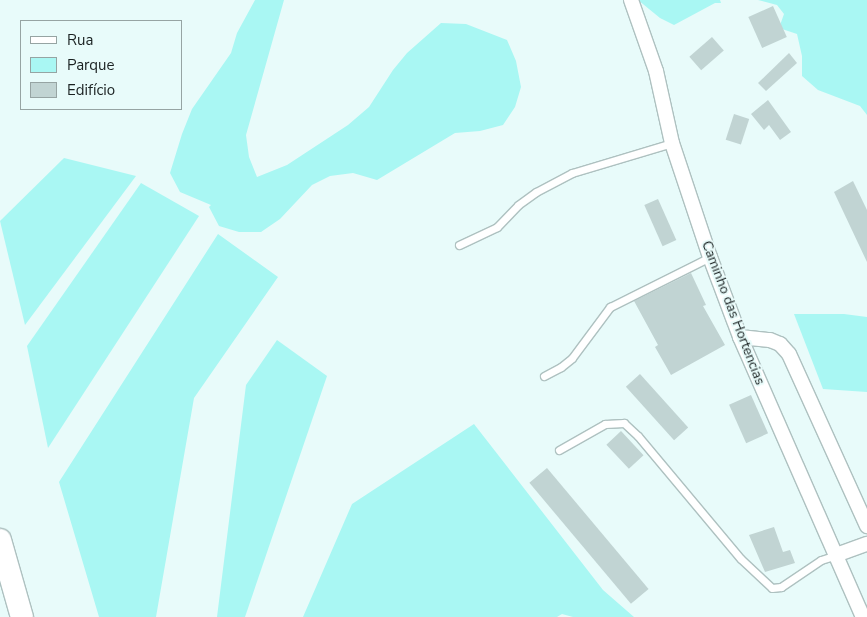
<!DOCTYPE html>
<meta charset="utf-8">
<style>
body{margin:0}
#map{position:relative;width:867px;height:617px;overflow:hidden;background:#e8fbfa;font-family:"Nunito Sans",sans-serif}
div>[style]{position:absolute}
.green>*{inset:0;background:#a9f7f3}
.building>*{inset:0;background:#c1d4d3;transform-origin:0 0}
.roads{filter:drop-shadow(1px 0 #aec1c0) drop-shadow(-1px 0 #aec1c0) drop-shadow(0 1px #aec1c0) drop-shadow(0 -1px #aec1c0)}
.service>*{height:7px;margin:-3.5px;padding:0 3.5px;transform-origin:3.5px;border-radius:3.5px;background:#fff}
.minor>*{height:14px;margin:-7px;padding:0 7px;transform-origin:7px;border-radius:7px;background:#fff}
.primary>*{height:22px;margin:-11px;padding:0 11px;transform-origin:11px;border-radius:11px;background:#fff}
span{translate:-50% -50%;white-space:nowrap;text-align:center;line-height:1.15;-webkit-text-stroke:4px #e8fbfa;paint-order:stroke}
.street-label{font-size:14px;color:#1a2121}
.legend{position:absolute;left:20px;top:20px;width:162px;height:90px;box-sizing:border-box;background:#e8fbfa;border:1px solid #96a4a3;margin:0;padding:6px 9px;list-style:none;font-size:15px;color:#1a2121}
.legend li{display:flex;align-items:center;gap:10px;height:25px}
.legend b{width:25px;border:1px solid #96a4a3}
</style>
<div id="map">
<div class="green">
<div style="clip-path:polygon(255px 0,284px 0,246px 135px,249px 157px,257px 177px,287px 165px,348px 125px,369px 107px,393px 70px,407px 53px,441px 23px,466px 24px,507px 40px,516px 61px,521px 87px,515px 107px,503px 125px,480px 131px,455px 133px,377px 180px,353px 173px,330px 176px,312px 185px,280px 219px,261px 232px,239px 232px,219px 226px,209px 207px,211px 205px,180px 192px,170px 173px,182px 134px,192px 109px,231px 53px,237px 33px)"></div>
<div style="clip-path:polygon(638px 0,720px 0,721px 3px,715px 3px,674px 25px,660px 18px)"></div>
<div style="clip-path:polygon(758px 0,867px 0,867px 115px,860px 106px,818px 90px,802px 76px,802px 56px,797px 34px,779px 28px,784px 14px,777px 5px)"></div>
<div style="clip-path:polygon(64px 158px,136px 176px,25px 325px,0 221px)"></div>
<div style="clip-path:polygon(141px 183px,199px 216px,48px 448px,27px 346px)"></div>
<div style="clip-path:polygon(218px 234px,278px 277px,194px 398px,156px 617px,99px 617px,59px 482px)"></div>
<div style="clip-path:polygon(794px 314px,844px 314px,867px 317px,867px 392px,823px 389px)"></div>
<div style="clip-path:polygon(277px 340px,327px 376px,245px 617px,217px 617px,246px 385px)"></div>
<div style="clip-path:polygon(474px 424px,603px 590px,634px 617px,573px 617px,562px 614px,557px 617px,303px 617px,352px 504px)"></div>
</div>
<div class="building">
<div style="left:773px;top:6px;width:34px;height:27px;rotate:66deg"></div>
<div style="left:712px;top:37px;width:18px;height:30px;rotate:49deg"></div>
<div style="clip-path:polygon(789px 53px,797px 63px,766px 91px,758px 83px)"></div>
<div style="clip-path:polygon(768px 100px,791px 132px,780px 140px,769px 125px,764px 130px,751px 114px)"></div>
<div style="left:734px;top:114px;width:16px;height:27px;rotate:18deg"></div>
<div style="clip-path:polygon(853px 181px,867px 210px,867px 262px,834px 192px)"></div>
<div style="left:658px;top:199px;width:45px;height:15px;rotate:66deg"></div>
<div style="clip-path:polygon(691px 273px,706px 305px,703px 306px,725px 345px,671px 375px,655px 347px,658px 345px,634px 301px)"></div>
<div style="left:640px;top:374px;width:72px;height:19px;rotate:48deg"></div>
<div style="left:751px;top:395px;width:42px;height:24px;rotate:66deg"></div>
<div style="left:621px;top:431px;width:33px;height:20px;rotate:47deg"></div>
<div style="left:547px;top:468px;width:158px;height:23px;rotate:50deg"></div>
<div style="clip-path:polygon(774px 527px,783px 552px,790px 550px,795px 563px,765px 572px,749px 535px)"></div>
</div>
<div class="roads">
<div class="service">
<div style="left:459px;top:245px;width:42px;rotate:-25.3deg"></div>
<div style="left:497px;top:227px;width:30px;rotate:-46deg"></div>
<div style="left:518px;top:205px;width:22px;rotate:-36deg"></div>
<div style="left:536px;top:192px;width:41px;rotate:-27.8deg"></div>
<div style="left:572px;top:173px;width:104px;rotate:-16.7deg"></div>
<div style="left:544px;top:376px;width:19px;rotate:-28deg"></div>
<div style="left:561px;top:367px;width:14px;rotate:-39deg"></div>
<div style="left:572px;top:358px;width:64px;rotate:-53.3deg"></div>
<div style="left:610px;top:307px;width:112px;rotate:-26.6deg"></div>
<div style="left:559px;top:450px;width:53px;rotate:-29.5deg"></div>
<div style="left:605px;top:424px;width:19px;rotate:-3deg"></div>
<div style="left:624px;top:423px;width:19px;rotate:43deg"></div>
<div style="left:638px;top:436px;width:160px;rotate:50.1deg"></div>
<div style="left:741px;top:559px;width:42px;rotate:43.1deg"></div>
<div style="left:772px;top:588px;width:9px;rotate:-6deg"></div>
<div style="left:781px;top:587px;width:48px;rotate:-34deg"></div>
<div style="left:821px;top:560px;width:16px;rotate:-18deg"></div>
</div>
<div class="minor">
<div style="left:631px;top:0;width:75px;rotate:70.6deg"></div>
<div style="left:656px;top:71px;width:74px;rotate:77.5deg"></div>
<div style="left:672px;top:143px;width:120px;rotate:71.6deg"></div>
<div style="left:710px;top:257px;width:85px;rotate:69.4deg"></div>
<div style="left:740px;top:337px;width:306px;rotate:66.3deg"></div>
<div style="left:740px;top:337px;width:30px;rotate:6deg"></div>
<div style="left:770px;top:340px;width:11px;rotate:22deg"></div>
<div style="left:780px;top:344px;width:13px;rotate:48deg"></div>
<div style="left:789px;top:354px;width:189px;rotate:65.6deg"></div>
<div style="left:836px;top:555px;width:33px;rotate:-20deg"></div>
</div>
<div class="primary">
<div style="left:0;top:540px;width:80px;rotate:74.1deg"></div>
</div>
</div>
<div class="street-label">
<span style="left:733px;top:313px;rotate:69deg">Caminho das Hortencias</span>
</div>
<ul class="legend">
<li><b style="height:6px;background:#fff"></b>Rua</li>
<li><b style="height:14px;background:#a9f7f3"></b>Parque</li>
<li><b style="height:14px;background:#c1d4d3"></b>Edifício</li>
</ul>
</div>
